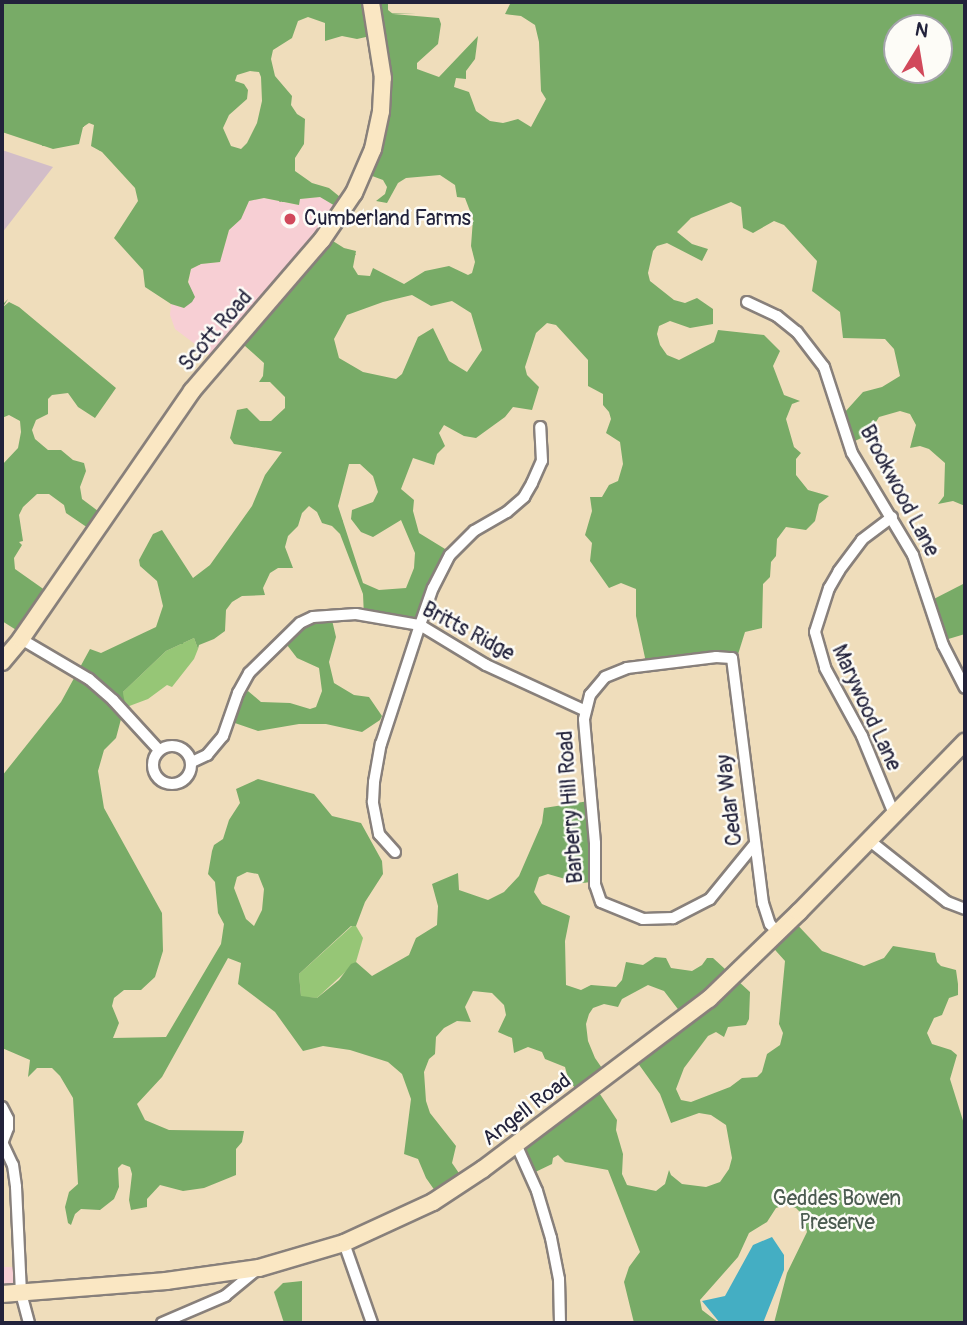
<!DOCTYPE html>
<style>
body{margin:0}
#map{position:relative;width:967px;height:1325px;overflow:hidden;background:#efddbb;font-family:Pangolin,sans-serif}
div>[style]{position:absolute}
.built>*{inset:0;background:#f7cfd4}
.industrial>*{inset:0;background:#d2bdc8}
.green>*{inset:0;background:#96c676}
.forest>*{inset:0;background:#78ab67}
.water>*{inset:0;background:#44aec3}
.roads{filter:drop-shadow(2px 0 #88807b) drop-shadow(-2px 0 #88807b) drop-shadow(0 2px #88807b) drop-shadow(0 -2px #88807b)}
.street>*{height:10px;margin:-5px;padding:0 5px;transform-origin:5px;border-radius:5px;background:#fff}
.street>.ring{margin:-5px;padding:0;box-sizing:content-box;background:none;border:10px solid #fff;border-radius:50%}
.secondary>*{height:16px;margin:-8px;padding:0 8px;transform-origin:8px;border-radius:8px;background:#fae7c3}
.dots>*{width:19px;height:19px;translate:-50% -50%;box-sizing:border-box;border:4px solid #fdfcf7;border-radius:50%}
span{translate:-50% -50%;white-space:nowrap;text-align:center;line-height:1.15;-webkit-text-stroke:5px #fdfcf7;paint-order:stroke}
.poi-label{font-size:21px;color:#22223b}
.left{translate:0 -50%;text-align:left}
.street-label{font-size:21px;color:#22223b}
.park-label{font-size:21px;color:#4b5b50}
.frame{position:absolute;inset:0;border:4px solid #22223b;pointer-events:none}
.north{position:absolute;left:883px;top:14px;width:70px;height:70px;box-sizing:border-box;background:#fdfcf7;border:2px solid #a5a5ac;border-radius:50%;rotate:11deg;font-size:19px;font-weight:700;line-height:28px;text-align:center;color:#22223b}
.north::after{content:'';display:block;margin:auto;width:24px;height:32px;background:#d1495b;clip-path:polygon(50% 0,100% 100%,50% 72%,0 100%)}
</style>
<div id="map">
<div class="built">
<div style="clip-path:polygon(321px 197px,342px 210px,216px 360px,175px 329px,170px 315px,171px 304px,184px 308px,191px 269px,201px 264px,220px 262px,229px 230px,241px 219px,249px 201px,264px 198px,298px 205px,300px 199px)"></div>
<div style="clip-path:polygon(2px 1267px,18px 1267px,20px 1295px,2px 1296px)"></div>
</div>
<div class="industrial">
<div style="clip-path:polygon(2px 150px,53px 167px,2px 233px)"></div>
</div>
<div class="green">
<div style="clip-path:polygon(194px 638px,198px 649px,194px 659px,172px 687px,167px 685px,148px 699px,124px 708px,123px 692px,166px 651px)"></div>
<div style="clip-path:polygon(352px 926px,356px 926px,363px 938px,356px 962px,317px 998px,301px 997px,299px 974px)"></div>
</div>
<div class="forest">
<div style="clip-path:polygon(evenodd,2px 2px,388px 2px,388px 10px,393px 14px,439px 18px,441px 24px,438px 44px,417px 63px,417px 69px,439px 77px,478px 36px,475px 59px,466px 71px,466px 79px,456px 78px,454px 87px,469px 92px,476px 111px,490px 121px,503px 123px,518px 119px,531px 127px,546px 99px,541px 91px,539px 42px,535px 25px,521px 16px,505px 14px,511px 2px,965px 2px,965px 506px,953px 501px,938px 504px,944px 496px,945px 463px,929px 449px,920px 446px,910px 448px,916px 425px,910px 414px,900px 411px,879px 417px,868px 435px,846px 445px,835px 423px,863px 392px,882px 387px,900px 376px,894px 349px,885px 339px,843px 338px,840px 312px,812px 291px,817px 261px,784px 225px,774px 221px,753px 233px,743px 228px,741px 207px,731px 202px,691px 218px,677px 232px,692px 244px,708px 249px,702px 261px,667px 243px,657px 246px,653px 251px,648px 273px,650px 281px,674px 300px,685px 303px,697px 298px,713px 309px,713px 324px,690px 328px,670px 321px,659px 326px,657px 334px,660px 345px,667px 355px,679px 360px,714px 342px,718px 330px,764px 335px,780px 351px,773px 366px,784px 395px,800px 401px,792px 404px,786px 419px,794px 447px,801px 453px,796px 459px,796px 475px,808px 490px,829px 496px,819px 504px,815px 521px,806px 530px,786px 527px,777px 539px,776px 556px,771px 562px,770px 577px,763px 584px,762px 628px,745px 632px,735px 664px,720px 660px,647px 667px,636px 616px,636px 589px,621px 583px,609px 588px,590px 561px,592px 543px,585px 535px,592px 511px,590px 497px,602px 497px,609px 485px,618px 481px,623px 464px,620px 442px,606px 433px,611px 419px,609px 412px,603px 405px,603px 394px,588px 386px,588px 360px,556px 325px,547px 323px,536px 333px,525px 367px,527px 375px,539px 387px,532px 410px,513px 407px,505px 417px,476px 438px,464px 436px,444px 425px,439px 433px,445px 446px,437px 454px,434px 465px,413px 458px,401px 489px,414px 500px,413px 511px,419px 533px,450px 552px,420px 625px,364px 617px,363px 594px,340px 534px,332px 526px,322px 523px,317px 512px,309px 506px,302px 513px,298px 526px,288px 536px,285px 547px,293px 568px,278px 568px,270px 573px,263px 588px,265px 595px,242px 596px,232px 602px,226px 610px,225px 631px,214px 639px,199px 645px,198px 649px,194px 638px,166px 651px,123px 692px,125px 704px,116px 738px,104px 750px,98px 771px,104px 808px,162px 913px,163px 951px,155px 977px,141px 990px,124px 990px,114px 998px,112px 1006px,119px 1023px,113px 1038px,166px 1037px,221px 944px,224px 924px,218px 913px,215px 882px,208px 874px,212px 851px,214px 845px,223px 839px,229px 820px,240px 803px,236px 789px,258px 779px,314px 794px,332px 816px,361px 823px,382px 861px,383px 874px,365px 902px,356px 926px,351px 926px,299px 974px,301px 996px,317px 998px,339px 980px,351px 964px,356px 962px,372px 976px,409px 955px,416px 938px,437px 925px,438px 906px,432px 884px,458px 873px,459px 890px,488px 900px,504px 892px,519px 876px,542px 823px,544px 808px,589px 801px,594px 882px,579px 883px,548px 874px,539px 877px,534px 892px,542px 904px,570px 916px,565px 941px,566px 985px,581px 990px,591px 985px,616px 987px,622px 980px,626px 962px,643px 965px,655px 957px,666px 958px,671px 968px,692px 971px,702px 965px,707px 958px,713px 958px,750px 992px,749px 1019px,746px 1025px,728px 1027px,724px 1037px,716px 1032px,708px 1036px,684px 1068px,676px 1089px,681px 1100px,691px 1102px,730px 1087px,742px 1078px,757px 1077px,762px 1072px,767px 1054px,780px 1045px,783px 1033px,779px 1024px,785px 961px,768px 942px,792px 919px,822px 951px,864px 966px,884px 958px,893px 946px,935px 953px,937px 962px,941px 966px,956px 970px,958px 984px,958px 995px,949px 998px,942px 1015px,934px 1018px,927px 1033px,932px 1044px,951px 1050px,957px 1055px,950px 1079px,965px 1127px,965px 1323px,774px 1323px,787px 1273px,807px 1232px,803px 1215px,796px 1208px,785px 1205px,776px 1208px,767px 1222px,749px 1233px,738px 1257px,700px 1300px,702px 1310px,719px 1323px,634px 1323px,624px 1282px,629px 1267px,640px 1252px,608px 1170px,565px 1162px,558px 1155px,553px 1158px,552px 1164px,527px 1176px,511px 1152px,581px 1097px,568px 1078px,565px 1067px,545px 1059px,542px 1052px,528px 1047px,514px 1053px,512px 1038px,498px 1032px,506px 1015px,504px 1005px,492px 993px,473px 991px,465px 1007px,471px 1022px,457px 1021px,444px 1028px,436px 1037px,435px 1054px,429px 1059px,424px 1072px,426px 1101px,430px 1113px,456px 1146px,452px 1163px,465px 1182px,440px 1198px,426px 1178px,418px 1159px,404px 1154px,411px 1099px,402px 1074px,388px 1062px,350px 1050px,323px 1046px,303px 1051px,275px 1012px,238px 984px,241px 963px,228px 958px,162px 1077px,137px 1104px,145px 1120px,169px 1130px,244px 1131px,242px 1142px,236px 1149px,236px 1175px,204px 1188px,183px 1191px,160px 1185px,147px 1199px,147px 1207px,131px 1210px,129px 1200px,132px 1174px,130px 1167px,122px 1164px,118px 1168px,119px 1187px,114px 1199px,100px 1210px,81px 1209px,75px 1214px,71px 1225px,68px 1223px,65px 1207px,69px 1192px,78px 1184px,73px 1098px,60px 1076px,52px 1068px,37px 1068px,28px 1077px,30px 1060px,2px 1048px,2px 776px,61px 702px,90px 649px,101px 653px,156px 627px,163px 606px,157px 581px,140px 566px,139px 560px,153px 534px,162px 530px,193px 578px,210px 565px,252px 506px,265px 475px,282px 452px,234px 444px,230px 438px,237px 410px,247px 408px,260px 421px,271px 421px,285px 408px,285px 397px,270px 382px,259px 382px,263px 376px,264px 363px,236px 338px,325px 236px,344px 248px,356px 251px,353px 267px,358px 275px,370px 276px,373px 268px,404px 284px,425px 271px,449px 266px,468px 275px,472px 273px,475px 262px,471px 246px,473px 219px,465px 198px,457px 197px,455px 185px,440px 175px,406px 178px,398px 183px,387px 203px,376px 201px,385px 194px,387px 187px,383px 180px,364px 173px,381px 109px,375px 35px,357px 39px,342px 36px,325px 41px,325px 23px,308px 17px,298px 21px,292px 38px,273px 50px,271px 59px,275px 76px,292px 96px,291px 105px,297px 114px,305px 119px,304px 144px,295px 158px,295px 171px,312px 183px,329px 188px,345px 201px,342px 210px,320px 197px,300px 199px,299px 205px,264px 198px,249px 201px,241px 219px,229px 230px,220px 262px,201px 264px,191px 269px,188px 282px,195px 297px,192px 302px,184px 308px,171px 304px,145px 287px,143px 270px,114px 238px,138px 201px,135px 188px,102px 152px,91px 146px,94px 125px,89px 123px,83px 127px,79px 144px,53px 149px,2px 132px,2px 2px,897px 28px,939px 28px,939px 70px,897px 70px,897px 28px,2px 2px,250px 71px,259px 72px,261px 77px,262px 101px,257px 123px,247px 143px,241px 149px,231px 146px,223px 128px,229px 115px,247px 99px,248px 90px,244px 84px,235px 81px,237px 75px,250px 71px,2px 2px,412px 295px,431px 306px,452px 301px,471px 313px,482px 350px,467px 372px,449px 361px,433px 328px,418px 337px,402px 374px,396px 379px,363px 372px,339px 358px,334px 339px,347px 315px,383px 302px,412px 295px,2px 2px,349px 464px,360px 464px,373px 476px,378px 492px,373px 502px,352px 510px,351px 519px,361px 532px,373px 537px,401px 520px,415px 553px,414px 568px,406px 588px,379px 590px,363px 583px,338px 506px,349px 464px,2px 2px,247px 872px,258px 874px,264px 889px,262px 910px,254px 926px,246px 919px,234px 888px,237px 877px,247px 872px,2px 2px,648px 985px,664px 991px,684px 1017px,635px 1059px,660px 1094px,671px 1123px,699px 1113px,711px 1115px,726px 1125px,732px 1158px,729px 1169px,720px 1182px,706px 1187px,682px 1184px,671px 1175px,669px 1170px,665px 1184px,656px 1191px,627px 1185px,622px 1174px,623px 1154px,616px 1130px,617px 1120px,596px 1088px,608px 1077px,595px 1058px,588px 1041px,586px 1024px,589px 1014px,593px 1008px,604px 1004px,618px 1007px,622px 999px,648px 985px)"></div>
<div style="clip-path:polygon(8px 299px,3px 307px,9px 302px,19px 307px,116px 388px,95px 418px,78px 407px,68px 393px,52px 395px,48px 399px,48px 414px,36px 420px,32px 430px,35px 439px,48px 450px,61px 450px,73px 460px,84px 463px,86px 471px,80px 487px,82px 499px,102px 514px,91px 530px,66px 513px,64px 505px,49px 494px,37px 494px,23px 507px,19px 515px,23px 541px,19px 542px,22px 545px,14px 558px,15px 569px,49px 593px,21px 633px,2px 621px,2px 465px,18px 448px,21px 432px,20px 421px,9px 415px,2px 418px,2px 305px)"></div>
<div style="clip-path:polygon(965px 583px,965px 634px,945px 640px,928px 602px)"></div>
<div style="clip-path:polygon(315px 620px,332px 620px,336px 637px,329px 662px,334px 683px,354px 695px,369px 697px,382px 716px,380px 720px,362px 732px,326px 724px,299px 724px,258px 731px,229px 721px,237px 697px,248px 691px,261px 702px,290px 703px,310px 709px,316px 707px,322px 691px,319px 668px,297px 658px,284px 641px)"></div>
<div style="clip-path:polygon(302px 1281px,302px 1323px,284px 1323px,274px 1292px,283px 1283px)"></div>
</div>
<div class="water">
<div style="clip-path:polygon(772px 1237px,784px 1255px,784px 1270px,763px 1323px,720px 1323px,702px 1301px,725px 1296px,753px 1245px)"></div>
</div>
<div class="roads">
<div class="street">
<div style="left:747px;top:302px;width:33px;rotate:25deg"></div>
<div style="left:777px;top:316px;width:26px;rotate:39deg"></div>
<div style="left:797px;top:332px;width:44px;rotate:52.4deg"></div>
<div style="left:824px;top:367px;width:90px;rotate:72deg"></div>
<div style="left:852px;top:453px;width:119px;rotate:59.1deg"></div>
<div style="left:913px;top:555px;width:95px;rotate:71.6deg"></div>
<div style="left:943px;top:645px;width:48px;rotate:62.9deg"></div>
<div style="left:892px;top:517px;width:38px;rotate:143deg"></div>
<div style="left:862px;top:540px;width:39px;rotate:127deg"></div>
<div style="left:839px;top:571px;width:20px;rotate:120deg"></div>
<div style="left:829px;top:588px;width:46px;rotate:107.7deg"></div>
<div style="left:815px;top:632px;width:37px;rotate:74deg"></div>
<div style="left:825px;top:668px;width:77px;rotate:61.4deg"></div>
<div style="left:862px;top:736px;width:84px;rotate:67.7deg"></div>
<div style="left:21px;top:639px;width:79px;rotate:30.5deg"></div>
<div style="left:89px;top:679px;width:32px;rotate:41deg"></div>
<div style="left:113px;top:700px;width:68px;rotate:47.4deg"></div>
<div class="ring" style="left:153px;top:746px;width:28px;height:28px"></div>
<div style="left:192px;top:762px;width:17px;rotate:-25deg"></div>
<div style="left:207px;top:755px;width:25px;rotate:-50deg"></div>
<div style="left:223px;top:736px;width:46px;rotate:-70.8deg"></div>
<div style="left:238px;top:693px;width:23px;rotate:-61deg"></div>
<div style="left:249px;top:673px;width:71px;rotate:-44.4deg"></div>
<div style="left:300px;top:623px;width:14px;rotate:-25deg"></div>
<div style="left:313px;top:617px;width:43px;rotate:-4deg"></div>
<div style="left:356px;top:614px;width:65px;rotate:9.8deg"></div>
<div style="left:420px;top:625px;width:77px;rotate:31.2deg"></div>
<div style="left:486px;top:665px;width:108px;rotate:24.7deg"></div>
<div style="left:870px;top:841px;width:98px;rotate:38.4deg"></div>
<div style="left:947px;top:902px;width:19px;rotate:21deg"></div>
<div style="left:754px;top:845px;width:70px;rotate:129.2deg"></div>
<div style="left:710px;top:899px;width:42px;rotate:152.8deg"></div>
<div style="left:673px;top:918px;width:30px;rotate:178deg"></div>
<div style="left:643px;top:919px;width:45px;rotate:-158deg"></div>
<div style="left:601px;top:902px;width:18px;rotate:-109deg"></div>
<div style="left:595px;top:885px;width:42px;rotate:-90deg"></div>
<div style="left:595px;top:843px;width:124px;rotate:-95.1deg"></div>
<div style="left:584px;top:719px;width:25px;rotate:-76deg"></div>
<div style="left:590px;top:695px;width:23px;rotate:-50deg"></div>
<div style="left:605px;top:677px;width:24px;rotate:-22deg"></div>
<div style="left:627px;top:668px;width:90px;rotate:-7deg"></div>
<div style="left:716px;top:657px;width:16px;rotate:4deg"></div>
<div style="left:732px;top:658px;width:247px;rotate:82.8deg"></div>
<div style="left:763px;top:903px;width:22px;rotate:72deg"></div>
<div style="left:770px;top:924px;width:12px;rotate:48deg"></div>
<div style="left:395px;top:852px;width:24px;rotate:-132deg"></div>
<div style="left:379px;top:834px;width:33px;rotate:-101deg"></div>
<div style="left:373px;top:802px;width:20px;rotate:-87deg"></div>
<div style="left:374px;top:782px;width:39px;rotate:-80deg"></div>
<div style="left:381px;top:744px;width:125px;rotate:-71.9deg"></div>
<div style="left:420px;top:625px;width:39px;rotate:-71deg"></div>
<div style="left:433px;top:588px;width:37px;rotate:-63deg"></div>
<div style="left:450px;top:555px;width:34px;rotate:-45deg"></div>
<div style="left:474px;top:531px;width:38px;rotate:-30deg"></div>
<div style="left:507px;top:512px;width:23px;rotate:-41deg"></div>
<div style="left:524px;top:497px;width:16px;rotate:-60deg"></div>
<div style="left:532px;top:483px;width:24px;rotate:-66deg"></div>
<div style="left:542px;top:461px;width:34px;rotate:-93deg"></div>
<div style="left:2px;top:1107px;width:13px;rotate:63deg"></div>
<div style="left:8px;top:1119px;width:9px;rotate:90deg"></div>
<div style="left:8px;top:1128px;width:17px;rotate:111deg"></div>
<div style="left:3px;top:1144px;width:23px;rotate:65deg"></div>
<div style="left:13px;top:1165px;width:22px;rotate:82deg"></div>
<div style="left:16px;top:1187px;width:106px;rotate:87.3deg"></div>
<div style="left:21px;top:1293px;width:31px;rotate:75deg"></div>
<div style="left:516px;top:1144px;width:51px;rotate:65.9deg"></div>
<div style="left:537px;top:1191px;width:49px;rotate:73.4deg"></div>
<div style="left:551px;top:1238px;width:42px;rotate:79deg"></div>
<div style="left:559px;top:1279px;width:44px;rotate:88.7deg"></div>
<div style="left:344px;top:1243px;width:85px;rotate:70.7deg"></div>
<div style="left:162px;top:1323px;width:69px;rotate:-23.2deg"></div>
<div style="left:225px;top:1296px;width:44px;rotate:-39.5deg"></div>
</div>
<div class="secondary">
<div style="left:2px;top:662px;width:30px;rotate:-50deg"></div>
<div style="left:21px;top:639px;width:301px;rotate:-55.4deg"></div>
<div style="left:192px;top:391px;width:199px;rotate:-49.3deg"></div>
<div style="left:322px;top:240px;width:57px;rotate:-55.8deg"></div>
<div style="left:354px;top:193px;width:48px;rotate:-66.6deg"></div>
<div style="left:373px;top:149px;width:39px;rotate:-78deg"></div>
<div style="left:381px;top:111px;width:33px;rotate:-87deg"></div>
<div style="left:383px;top:78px;width:77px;rotate:-99deg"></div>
<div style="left:2px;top:1294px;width:165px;rotate:-4.5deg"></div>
<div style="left:166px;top:1281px;width:94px;rotate:-8deg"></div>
<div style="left:259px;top:1268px;width:89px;rotate:-16.4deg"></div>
<div style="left:344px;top:1243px;width:98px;rotate:-24.7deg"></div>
<div style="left:433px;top:1202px;width:60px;rotate:-33.4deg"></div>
<div style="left:483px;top:1169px;width:283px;rotate:-37deg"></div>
<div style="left:709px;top:999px;width:125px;rotate:-44deg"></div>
<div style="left:799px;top:912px;width:238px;rotate:-45.7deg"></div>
</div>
</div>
<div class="dots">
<div style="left:290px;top:219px;background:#d1495b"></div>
</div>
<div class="poi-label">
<span class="left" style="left:304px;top:219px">Cumberland Farms</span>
</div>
<div class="street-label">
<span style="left:216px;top:331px;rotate:-49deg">Scott Road</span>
<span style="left:899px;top:491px;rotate:62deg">Brookwood Lane</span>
<span style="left:468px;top:632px;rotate:28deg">Britts Ridge</span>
<span style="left:866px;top:708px;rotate:65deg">Marywood Lane</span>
<span style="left:730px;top:800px;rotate:-97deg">Cedar Way</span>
<span style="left:571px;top:807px;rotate:-94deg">Barberry Hill Road</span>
<span style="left:527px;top:1110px;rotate:-37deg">Angell Road</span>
</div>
<div class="park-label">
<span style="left:837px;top:1211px">Geddes Bowen<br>Preserve</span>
</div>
<div class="frame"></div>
<div class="north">N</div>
</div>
